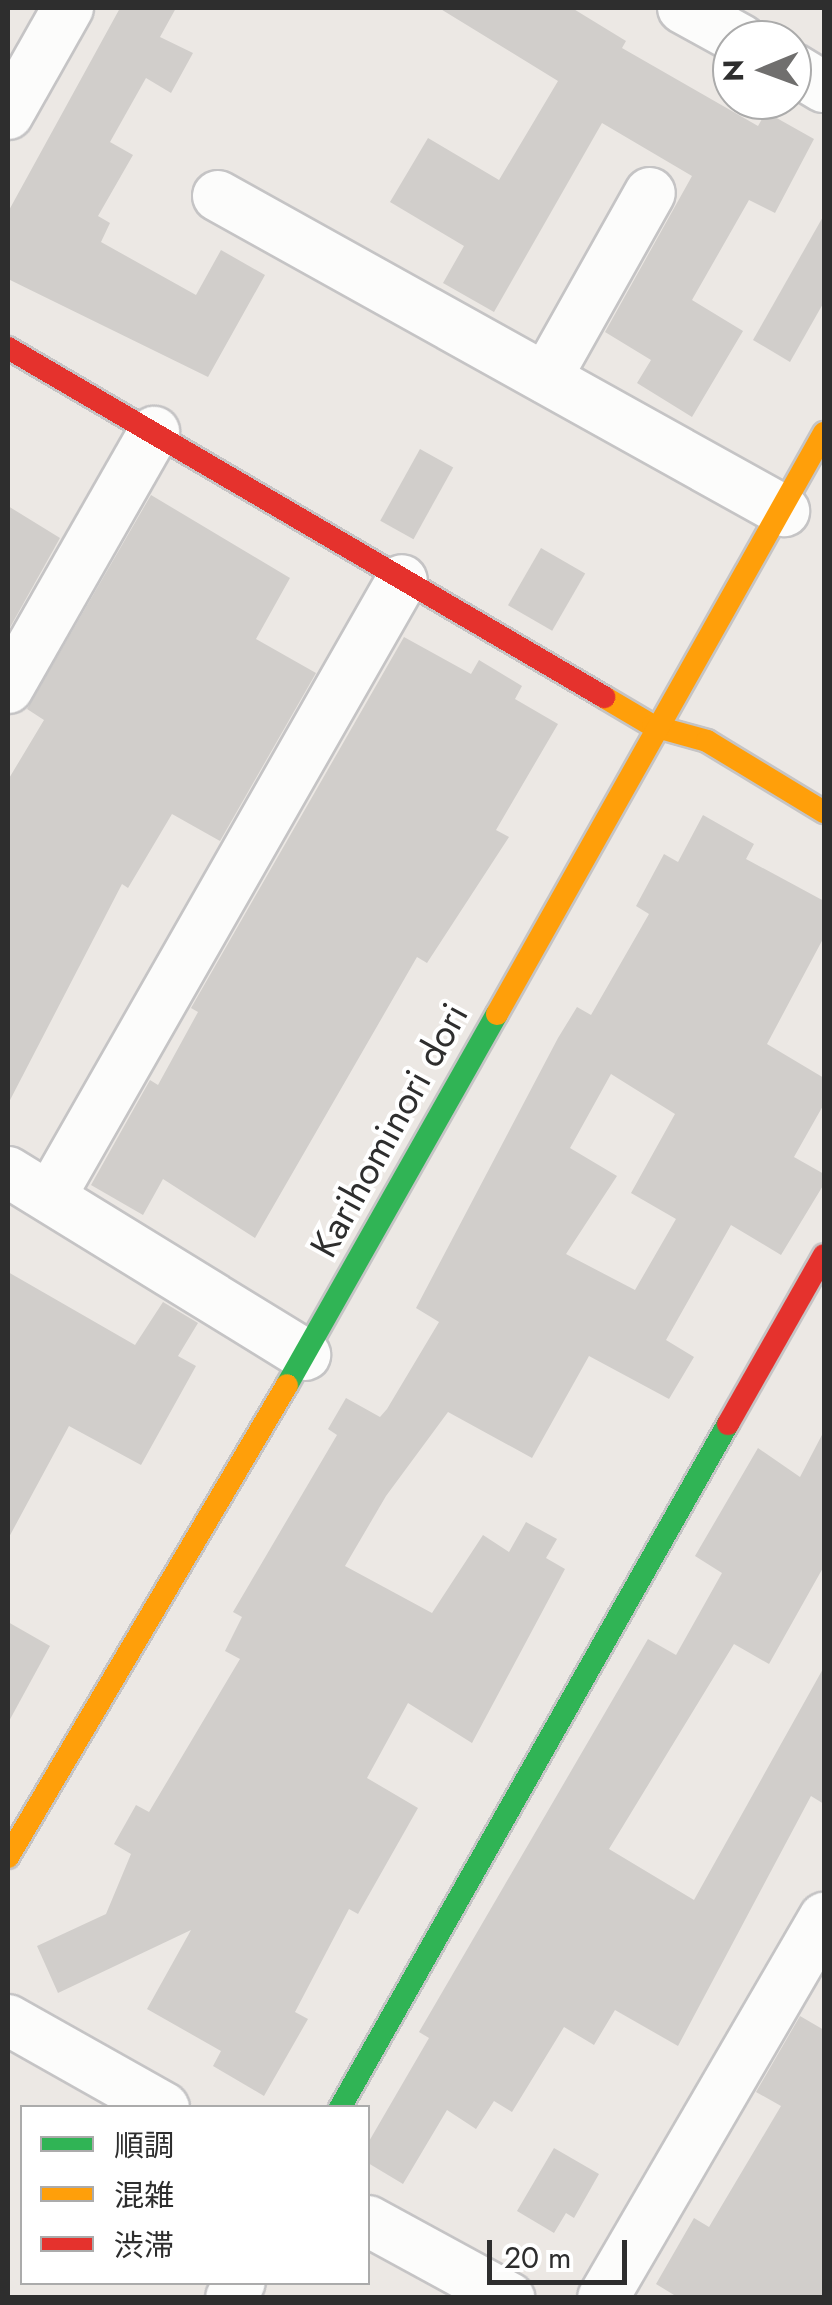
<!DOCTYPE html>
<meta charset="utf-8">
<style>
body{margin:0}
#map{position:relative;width:832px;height:2305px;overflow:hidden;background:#ece8e4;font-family:Jost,"Noto Sans JP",sans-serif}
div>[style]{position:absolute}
.building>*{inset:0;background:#d1cecb;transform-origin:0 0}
.roads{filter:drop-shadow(2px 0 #c5c4c5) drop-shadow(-2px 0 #c5c4c5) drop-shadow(0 2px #c5c4c5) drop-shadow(0 -2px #c5c4c5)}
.street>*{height:50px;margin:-25px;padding:0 25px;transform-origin:25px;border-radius:25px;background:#fcfcfb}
.fast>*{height:22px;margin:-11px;padding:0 11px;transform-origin:11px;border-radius:11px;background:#30b455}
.slow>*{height:22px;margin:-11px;padding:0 11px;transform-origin:11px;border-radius:11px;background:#ff9f0a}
.jam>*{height:22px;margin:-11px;padding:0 11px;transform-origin:11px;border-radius:11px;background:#e5322d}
span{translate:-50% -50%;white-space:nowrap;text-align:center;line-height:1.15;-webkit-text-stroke:8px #fff;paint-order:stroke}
.street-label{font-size:38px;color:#2e2e2e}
.frame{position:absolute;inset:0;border:10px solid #2e2e2e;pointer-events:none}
.legend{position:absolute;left:20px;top:2105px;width:350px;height:180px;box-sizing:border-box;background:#fff;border:2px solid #ababab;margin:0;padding:12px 18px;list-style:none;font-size:30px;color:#2e2e2e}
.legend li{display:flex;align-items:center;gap:20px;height:50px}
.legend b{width:50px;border:2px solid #ababab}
.north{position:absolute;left:712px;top:20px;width:100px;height:100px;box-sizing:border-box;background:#fff;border:2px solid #ababab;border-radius:50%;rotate:269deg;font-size:28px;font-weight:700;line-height:40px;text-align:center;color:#2e2e2e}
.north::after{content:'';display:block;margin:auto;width:35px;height:45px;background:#706f6e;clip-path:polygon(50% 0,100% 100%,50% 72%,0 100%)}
.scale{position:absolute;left:487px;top:2240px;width:140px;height:45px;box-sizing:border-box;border:5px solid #2e2e2e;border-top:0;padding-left:12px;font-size:30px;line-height:35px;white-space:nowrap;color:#2e2e2e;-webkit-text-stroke:8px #fff;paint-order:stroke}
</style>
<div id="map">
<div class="building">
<div style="clip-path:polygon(120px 8px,176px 8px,160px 37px,193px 53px,171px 93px,146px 78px,110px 142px,133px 155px,98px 216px,110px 223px,101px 242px,196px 295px,221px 250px,265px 275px,208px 377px,8px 279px,8px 212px)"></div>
<div style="clip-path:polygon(439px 8px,572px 8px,626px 41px,622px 48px,758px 126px,766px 112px,814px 139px,775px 213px,749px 200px,692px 300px,743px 331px,692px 417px,637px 383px,651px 360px,605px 332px,692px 176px,602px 123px,494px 312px,443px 283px,464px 246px,390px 202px,428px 138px,499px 180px,558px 81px)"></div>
<div style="clip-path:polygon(824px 215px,824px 302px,790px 362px,753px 340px)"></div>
<div style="left:420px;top:449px;width:38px;height:82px;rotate:29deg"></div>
<div style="clip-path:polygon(151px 495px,290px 578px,256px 639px,316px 673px,220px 841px,172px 814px,128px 888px,122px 884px,8px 1104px,8px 780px,44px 720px,27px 709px)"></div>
<div style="clip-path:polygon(8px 506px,60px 538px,8px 631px)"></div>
<div style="left:541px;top:548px;width:51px;height:66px;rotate:30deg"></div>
<div style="clip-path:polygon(404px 637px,471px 674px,479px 660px,522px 686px,515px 699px,558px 724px,496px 830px,509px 837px,427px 963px,417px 957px,255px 1238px,163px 1179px,143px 1215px,91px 1185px,150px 1080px,158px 1085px,198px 1012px,191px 1008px)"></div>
<div style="clip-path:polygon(evenodd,703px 815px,754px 844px,746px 859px,824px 901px,824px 937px,767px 1044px,824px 1078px,824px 1104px,794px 1157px,824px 1174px,824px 1184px,781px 1255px,731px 1225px,666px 1340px,694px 1357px,669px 1399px,589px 1356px,532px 1458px,448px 1412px,386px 1496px,345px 1566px,432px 1613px,483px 1535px,509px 1552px,526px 1522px,557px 1539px,546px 1558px,565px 1569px,472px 1743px,408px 1703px,367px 1778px,418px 1808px,358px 1914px,349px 1909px,295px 2012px,308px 2019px,264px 2096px,213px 2066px,221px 2051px,147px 2009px,191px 1930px,58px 1993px,37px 1946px,106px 1914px,131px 1854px,114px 1844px,136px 1805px,149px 1812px,240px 1659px,225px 1651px,242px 1617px,233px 1612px,337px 1435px,328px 1429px,346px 1398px,380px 1417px,387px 1409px,439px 1322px,416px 1308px,558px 1038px,577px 1007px,591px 1015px,649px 914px,636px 906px,664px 854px,678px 862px,703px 815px,611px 1074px,675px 1114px,631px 1193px,676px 1219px,635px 1290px,566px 1254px,617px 1176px,570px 1148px,611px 1074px)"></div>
<div style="clip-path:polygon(8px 1272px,135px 1345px,163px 1302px,198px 1323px,178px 1356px,196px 1366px,141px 1465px,69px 1426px,8px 1539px)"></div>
<div style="clip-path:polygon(824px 1431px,824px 1566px,769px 1664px,734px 1644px,609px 1849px,694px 1900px,824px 1667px,824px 1804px,811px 1796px,678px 2046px,615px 2010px,594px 2045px,564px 2027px,512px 2112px,494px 2101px,476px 2129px,447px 2110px,403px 2184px,368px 2163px,368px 2143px,429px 2038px,419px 2032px,648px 1639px,676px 1655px,722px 1573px,695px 1556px,758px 1448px,800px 1477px)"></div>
<div style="clip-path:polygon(8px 1622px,50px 1646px,8px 1723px)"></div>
<div style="clip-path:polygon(800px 2016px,824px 2030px,824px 2298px,679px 2298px,656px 2284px,694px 2218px,709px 2227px,781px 2106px,756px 2092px)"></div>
<div style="clip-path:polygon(554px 2148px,599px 2174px,574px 2218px,566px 2213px,554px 2233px,517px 2211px)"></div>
</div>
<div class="roads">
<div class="street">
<div style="left:683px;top:8px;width:66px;rotate:28.9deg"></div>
<div style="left:792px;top:68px;width:37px;rotate:31deg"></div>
<div style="left:8px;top:114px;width:122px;rotate:-60.5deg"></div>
<div style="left:218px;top:196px;width:648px;rotate:29.1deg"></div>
<div style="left:546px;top:378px;width:212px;rotate:-60.7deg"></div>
<div style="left:8px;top:688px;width:295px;rotate:-60.3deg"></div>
<div style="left:8px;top:1172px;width:349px;rotate:31.6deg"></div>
<div style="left:50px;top:1197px;width:710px;rotate:-60.3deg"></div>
<div style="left:8px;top:2020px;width:179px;rotate:29.4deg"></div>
<div style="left:368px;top:2221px;width:161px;rotate:28.6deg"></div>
<div style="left:231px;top:2298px;width:18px;rotate:-61deg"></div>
<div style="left:603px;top:2298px;width:440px;rotate:-59.8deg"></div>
</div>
<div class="fast">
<div style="left:287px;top:1385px;width:426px;rotate:-60.5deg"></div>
<div style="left:340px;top:2108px;width:786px;rotate:-60.44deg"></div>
</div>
<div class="slow">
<div style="left:604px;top:697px;width:57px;rotate:30.6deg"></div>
<div style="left:653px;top:726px;width:56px;rotate:15.5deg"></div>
<div style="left:707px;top:741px;width:137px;rotate:31.3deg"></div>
<div style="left:497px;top:1014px;width:667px;rotate:-60.63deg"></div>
<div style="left:8px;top:1857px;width:548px;rotate:-59.41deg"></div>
</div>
<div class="jam">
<div style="left:8px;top:348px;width:691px;rotate:30.35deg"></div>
<div style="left:728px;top:1424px;width:194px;rotate:-60.4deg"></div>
</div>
</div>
<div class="street-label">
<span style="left:389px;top:1130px;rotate:-61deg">Karihominori dori</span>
</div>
<div class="frame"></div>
<ul class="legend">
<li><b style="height:12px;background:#30b455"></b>順調</li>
<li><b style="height:12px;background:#ff9f0a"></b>混雑</li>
<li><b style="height:12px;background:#e5322d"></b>渋滞</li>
</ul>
<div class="north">N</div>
<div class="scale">20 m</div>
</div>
